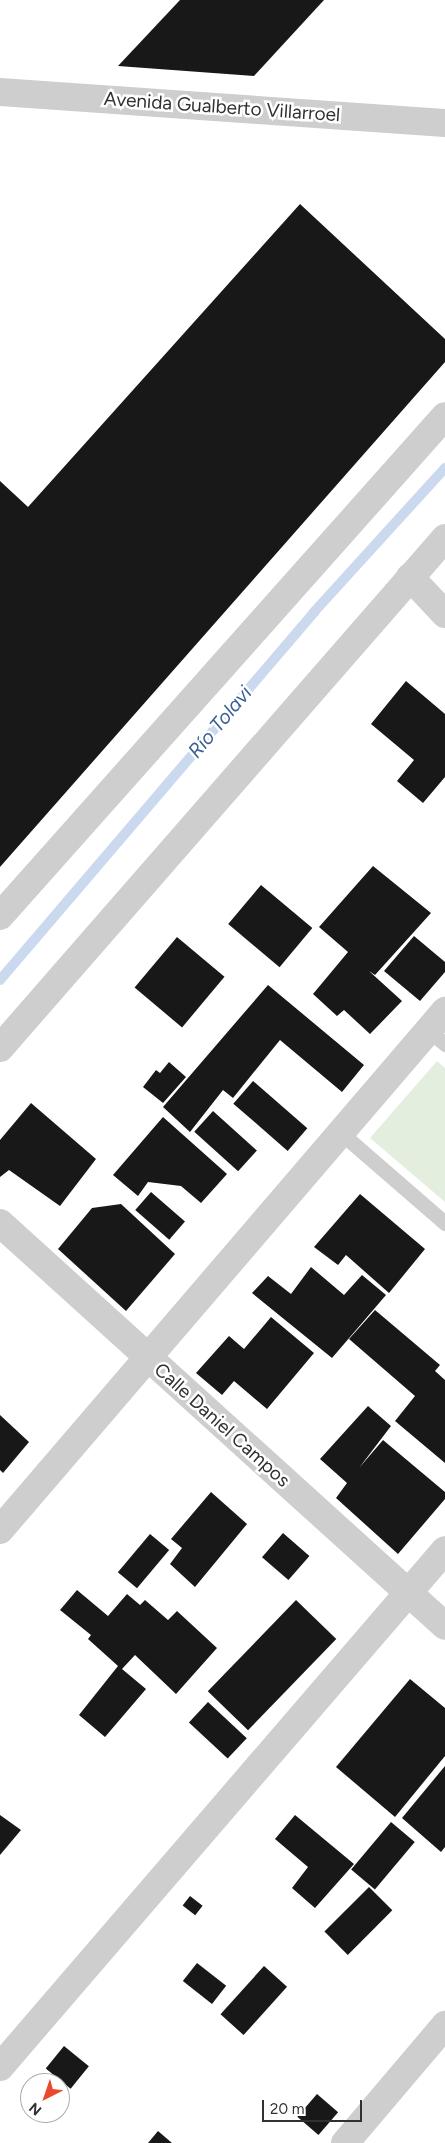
<!DOCTYPE html>
<meta charset="utf-8">
<style>
body{margin:0}
#map{position:relative;width:445px;height:2143px;overflow:hidden;background:#fff;font-family:Figtree,sans-serif}
div>[style]{position:absolute}
.green>*{inset:0;background:#e4eedf}
.stream>*{height:10px;margin:-5px;padding:0 5px;transform-origin:5px;border-radius:5px;background:#cbd9ee}
.building>*{inset:0;background:#181818;transform-origin:0 0}
.service>*{height:15px;margin:-7.5px;padding:0 7.5px;transform-origin:7.5px;border-radius:7.5px;background:#cecece}
.minor>*{height:28px;margin:-14px;padding:0 14px;transform-origin:14px;border-radius:14px;background:#cecece}
span{translate:-50% -50%;white-space:nowrap;text-align:center;line-height:1.15;-webkit-text-stroke:5px #fff;paint-order:stroke}
.street-label{font-size:19px;color:#313131}
.water-label{font-size:20px;color:#3b6096;font-style:italic}
.north{position:absolute;left:20px;top:2073px;width:50px;height:50px;box-sizing:border-box;background:#fff;border:1px solid #adadad;border-radius:50%;rotate:221deg;font-size:14px;font-weight:700;line-height:20px;text-align:center;color:#313131}
.north::after{content:'';display:block;margin:auto;width:18px;height:22px;background:#ea4930;clip-path:polygon(50% 0,100% 100%,50% 72%,0 100%)}
.scale{position:absolute;left:262px;top:2100px;width:100px;height:22px;box-sizing:border-box;border:2px solid #313131;border-top:0;padding-left:6px;font-size:15px;line-height:18px;white-space:nowrap;color:#313131;-webkit-text-stroke:4px #fff;paint-order:stroke}
</style>
<div id="map">
<div class="green">
<div style="clip-path:polygon(437px 1061px,445px 1068px,445px 1202px,370px 1138px)"></div>
</div>
<div class="stream">
<div style="left:0;top:980px;width:484px;rotate:-49.5deg"></div>
<div style="left:314px;top:612px;width:195px;rotate:-47.7deg"></div>
</div>
<div class="building">
<div style="clip-path:polygon(180px 0,324px 0,254px 76px,118px 66px)"></div>
<div style="clip-path:polygon(300px 204px,445px 339px,445px 362px,0 867px,0 481px,28px 507px)"></div>
<div style="clip-path:polygon(406px 681px,445px 714px,445px 777px,423px 803px,397px 781px,414px 760px,371px 724px)"></div>
<div style="clip-path:polygon(373px 866px,431px 913px,375px 975px,369px 971px,402px 1001px,370px 1034px,344px 1010px,337px 1016px,313px 994px,348px 952px,319px 927px)"></div>
<div style="left:261px;top:885px;width:67px;height:51px;rotate:40deg"></div>
<div style="clip-path:polygon(414px 936px,445px 962px,445px 972px,420px 1001px,384px 971px)"></div>
<div style="left:177px;top:937px;width:62px;height:66px;rotate:40deg"></div>
<div style="clip-path:polygon(268px 985px,364px 1065px,342px 1092px,280px 1040px,233px 1098px,223px 1090px,190px 1132px,163px 1107px)"></div>
<div style="clip-path:polygon(169px 1062px,186px 1077px,163px 1103px,143px 1087px,156px 1070px,160px 1073px)"></div>
<div style="left:253px;top:1081px;width:72px;height:30px;rotate:41deg"></div>
<div style="clip-path:polygon(31px 1103px,96px 1159px,60px 1206px,9px 1170px,0 1177px,0 1140px)"></div>
<div style="left:213px;top:1111px;width:59px;height:28px;rotate:42deg"></div>
<div style="clip-path:polygon(163px 1117px,227px 1174px,201px 1203px,181px 1186px,148px 1182px,138px 1196px,113px 1175px)"></div>
<div style="left:151px;top:1192px;width:45px;height:24px;rotate:41deg"></div>
<div style="clip-path:polygon(360px 1194px,425px 1249px,389px 1293px,346px 1255px,338px 1265px,314px 1247px)"></div>
<div style="clip-path:polygon(121px 1204px,175px 1254px,126px 1311px,58px 1249px,92px 1208px)"></div>
<div style="clip-path:polygon(311px 1267px,344px 1295px,362px 1275px,386px 1295px,332px 1358px,252px 1293px,268px 1276px,291px 1294px)"></div>
<div style="clip-path:polygon(375px 1310px,440px 1365px,435px 1371px,445px 1380px,445px 1463px,395px 1421px,415px 1396px,349px 1339px)"></div>
<div style="clip-path:polygon(271px 1317px,314px 1353px,267px 1409px,234px 1381px,222px 1395px,196px 1373px,229px 1336px,244px 1349px)"></div>
<div style="clip-path:polygon(368px 1406px,391px 1426px,359px 1468px,383px 1440px,445px 1492px,445px 1499px,398px 1554px,336px 1498px,347px 1483px,320px 1459px)"></div>
<div style="clip-path:polygon(0 1415px,29px 1442px,3px 1473px,0 1470px)"></div>
<div style="clip-path:polygon(211px 1492px,247px 1524px,195px 1587px,170px 1564px,182px 1548px,171px 1539px)"></div>
<div style="left:283px;top:1533px;width:35px;height:32px;rotate:41deg"></div>
<div style="left:150px;top:1534px;width:25px;height:50px;rotate:40deg"></div>
<div style="clip-path:polygon(77px 1590px,108px 1616px,127px 1594px,140px 1605px,145px 1600px,168px 1620px,177px 1611px,217px 1648px,176px 1694px,135px 1655px,122px 1669px,146px 1689px,105px 1737px,79px 1715px,118px 1666px,88px 1639px,91px 1635px,60px 1610px)"></div>
<div style="left:296px;top:1600px;width:56px;height:127px;rotate:44deg"></div>
<div style="clip-path:polygon(410px 1679px,445px 1708px,445px 1756px,395px 1817px,336px 1767px)"></div>
<div style="left:208px;top:1702px;width:53px;height:28px;rotate:43deg"></div>
<div style="clip-path:polygon(445px 1766px,445px 1847px,441px 1852px,402px 1818px)"></div>
<div style="clip-path:polygon(0 1815px,21px 1830px,0 1855px)"></div>
<div style="clip-path:polygon(295px 1815px,354px 1864px,315px 1908px,292px 1888px,308px 1867px,275px 1839px)"></div>
<div style="left:391px;top:1822px;width:31px;height:62px;rotate:40deg"></div>
<div style="left:369px;top:1887px;width:33px;height:63px;rotate:45deg"></div>
<div style="left:190px;top:1896px;width:16px;height:12px;rotate:38deg"></div>
<div style="left:197px;top:1963px;width:37px;height:23px;rotate:38deg"></div>
<div style="left:264px;top:1966px;width:31px;height:65px;rotate:42deg"></div>
<div style="left:64px;top:2046px;width:32px;height:29px;rotate:39deg"></div>
<div style="left:317px;top:2094px;width:28px;height:30px;rotate:41deg"></div>
<div style="clip-path:polygon(158px 2131px,172px 2143px,148px 2143px)"></div>
</div>
<div class="service">
<div style="left:429px;top:1031px;width:21px;rotate:39deg"></div>
<div style="left:341px;top:1133px;width:138px;rotate:40.9deg"></div>
</div>
<div class="minor">
<div style="left:0;top:92px;width:446px;rotate:4deg"></div>
<div style="left:410px;top:577px;width:51px;rotate:46.6deg"></div>
<div style="left:0;top:916px;width:669px;rotate:-48.33deg"></div>
<div style="left:0;top:1048px;width:677px;rotate:-48.89deg"></div>
<div style="left:0;top:1223px;width:600px;rotate:42.16deg"></div>
<div style="left:0;top:1530px;width:684px;rotate:-49.39deg"></div>
<div style="left:0;top:2067px;width:682px;rotate:-49.28deg"></div>
<div style="left:345px;top:2143px;width:155px;rotate:-49.7deg"></div>
</div>
<div class="street-label">
<span style="left:222px;top:107px;rotate:4deg">Avenida Gualberto Villarroel</span>
<span style="left:222px;top:1425px;rotate:42deg">Calle Daniel Campos</span>
</div>
<div class="water-label">
<span style="left:220px;top:722px;rotate:-50deg">Río Tolavi</span>
</div>
<div class="north">N</div>
<div class="scale">20 m</div>
</div>
